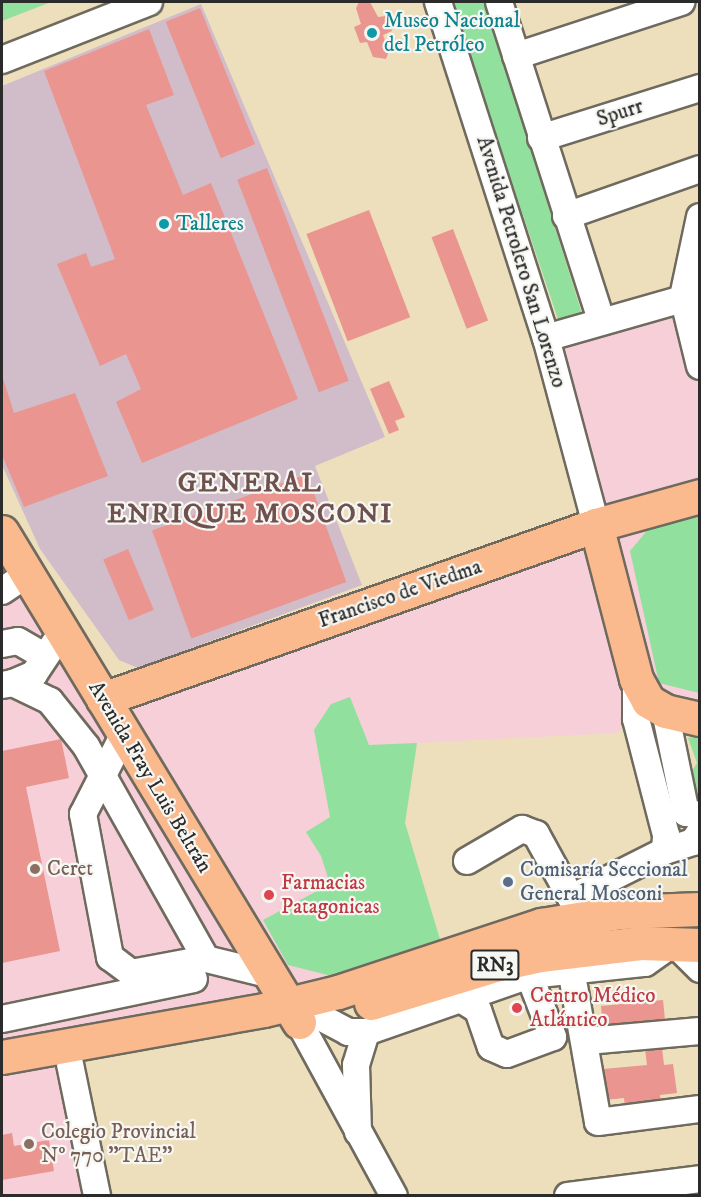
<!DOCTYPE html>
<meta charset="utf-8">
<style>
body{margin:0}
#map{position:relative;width:701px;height:1197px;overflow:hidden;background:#eddebc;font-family:"IM FELL DW Pica",serif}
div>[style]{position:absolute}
.built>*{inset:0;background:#f6cfd8}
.industrial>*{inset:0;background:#d1bdca}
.green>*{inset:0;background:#92e09d}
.building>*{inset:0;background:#ea9590;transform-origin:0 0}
.roads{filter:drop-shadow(2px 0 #6f6a5e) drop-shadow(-2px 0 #6f6a5e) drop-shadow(0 2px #6f6a5e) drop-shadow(0 -2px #6f6a5e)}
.minor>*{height:26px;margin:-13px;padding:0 13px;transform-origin:13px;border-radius:13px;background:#fff}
.major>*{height:33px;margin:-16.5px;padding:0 16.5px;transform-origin:16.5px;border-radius:16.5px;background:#fbba8d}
.highway>*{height:33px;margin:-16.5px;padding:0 16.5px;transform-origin:16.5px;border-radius:16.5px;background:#fbba8d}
.dots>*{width:16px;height:16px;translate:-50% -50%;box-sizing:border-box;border:3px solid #f6f6f2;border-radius:50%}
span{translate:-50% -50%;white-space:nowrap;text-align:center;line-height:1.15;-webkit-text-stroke:4.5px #f6f6f2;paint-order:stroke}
.shield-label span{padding:2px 4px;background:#f6f6f2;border:2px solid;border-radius:4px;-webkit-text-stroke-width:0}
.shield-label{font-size:20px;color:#2b2b2b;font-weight:700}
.culture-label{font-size:21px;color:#0d838f}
.left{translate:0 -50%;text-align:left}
.street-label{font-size:21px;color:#2b2b2b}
.education-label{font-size:21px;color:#785e54}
.service-label{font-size:21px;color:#4e5e75}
.health-label{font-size:21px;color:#be3a42}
.district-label{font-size:27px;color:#6e504e;font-weight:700;letter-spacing:1.5px}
.frame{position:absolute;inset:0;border:3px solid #2b2b2b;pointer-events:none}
</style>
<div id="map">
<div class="built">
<div style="clip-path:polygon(683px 297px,700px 366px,699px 719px,636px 719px,616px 733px,417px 743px,405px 823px,444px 954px,67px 1045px,97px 1195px,2px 1195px,2px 532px,103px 698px,596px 525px,546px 338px)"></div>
</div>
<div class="industrial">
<div style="clip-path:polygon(201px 4px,385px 437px,315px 466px,362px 585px,138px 668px,119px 660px,40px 549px,2px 465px,2px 86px)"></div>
</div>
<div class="green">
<div style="clip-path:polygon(2px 2px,51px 2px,2px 21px)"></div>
<div style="clip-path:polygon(451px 2px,485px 2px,582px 314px,559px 322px)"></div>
<div style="clip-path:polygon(699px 514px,699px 693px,659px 683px,630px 551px,650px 527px)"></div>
<div style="clip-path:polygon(350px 697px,369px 745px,417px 743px,405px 823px,442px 946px,347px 980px,288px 965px,263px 920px,330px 884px,321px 856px,306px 832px,330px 817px,314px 730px,331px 704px)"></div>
<div style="clip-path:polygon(694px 737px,699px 738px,698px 807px,686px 781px,697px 763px,688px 738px)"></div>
</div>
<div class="building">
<div style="clip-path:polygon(359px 2px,370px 2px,378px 17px,386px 16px,392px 31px,383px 35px,389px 51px,386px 59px,373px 57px,367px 42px,360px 43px,354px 27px,361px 24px,356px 8px)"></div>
<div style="left:200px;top:8px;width:147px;height:37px;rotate:68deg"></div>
<div style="clip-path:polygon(149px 29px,174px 95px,146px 105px,183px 195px,211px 183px,298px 399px,142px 463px,116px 402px,141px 389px,126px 354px,100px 366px,57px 264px,86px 253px,91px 267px,115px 259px,44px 71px)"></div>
<div style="left:267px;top:168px;width:228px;height:32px;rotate:69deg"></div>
<div style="left:369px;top:210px;width:115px;height:67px;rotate:69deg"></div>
<div style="left:453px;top:229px;width:98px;height:23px;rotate:69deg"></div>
<div style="clip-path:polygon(2px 375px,14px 413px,75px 393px,108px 476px,24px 507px,2px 455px)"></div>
<div style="clip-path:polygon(389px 381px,405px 417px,395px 421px,399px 430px,389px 434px,370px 389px)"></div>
<div style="left:307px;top:474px;width:115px;height:165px;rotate:70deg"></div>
<div style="left:128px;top:549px;width:66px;height:27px;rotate:67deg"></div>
<div style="clip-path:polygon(61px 739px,69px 778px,26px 787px,60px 951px,2px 963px,2px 751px)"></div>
<div style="clip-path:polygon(663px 1000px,666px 1030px,660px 1030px,664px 1065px,673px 1064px,677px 1093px,660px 1095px,661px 1104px,625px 1108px,624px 1098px,595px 1101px,592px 1070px,647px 1065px,643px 1033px,604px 1037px,601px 1006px)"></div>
<div style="clip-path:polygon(12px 1133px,14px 1146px,49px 1140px,54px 1171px,2px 1180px,2px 1135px)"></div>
</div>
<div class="roads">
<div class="minor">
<div style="left:438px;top:2px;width:353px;rotate:72.2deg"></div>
<div style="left:546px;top:338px;width:194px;rotate:75deg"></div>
<div style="left:499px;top:2px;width:333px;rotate:72.2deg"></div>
<div style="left:516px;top:56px;width:174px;rotate:-18.1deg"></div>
<div style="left:2px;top:60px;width:158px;rotate:-21.5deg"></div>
<div style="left:541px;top:138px;width:167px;rotate:-17.5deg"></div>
<div style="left:566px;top:216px;width:142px;rotate:-19.3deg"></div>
<div style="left:700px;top:217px;width:82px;rotate:102deg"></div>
<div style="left:683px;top:297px;width:71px;rotate:76.2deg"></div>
<div style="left:546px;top:338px;width:160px;rotate:-15.9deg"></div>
<div style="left:2px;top:591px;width:30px;rotate:-34deg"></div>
<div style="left:2px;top:644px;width:16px;rotate:-11deg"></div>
<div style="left:18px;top:641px;width:30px;rotate:30deg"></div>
<div style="left:13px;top:683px;width:23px;rotate:-23deg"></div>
<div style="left:34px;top:674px;width:50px;rotate:-56.3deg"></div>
<div style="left:2px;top:685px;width:11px;rotate:-10deg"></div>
<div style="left:13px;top:683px;width:41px;rotate:25.9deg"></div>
<div style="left:50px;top:701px;width:58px;rotate:51.3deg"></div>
<div style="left:86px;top:746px;width:244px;rotate:60.6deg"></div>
<div style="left:206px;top:959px;width:67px;rotate:13.8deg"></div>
<div style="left:665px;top:711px;width:104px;rotate:78.4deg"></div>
<div style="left:686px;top:813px;width:14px;rotate:8deg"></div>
<div style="left:124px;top:734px;width:90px;rotate:117.1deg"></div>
<div style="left:83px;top:814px;width:146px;rotate:79.3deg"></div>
<div style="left:110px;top:957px;width:26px;rotate:37deg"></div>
<div style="left:131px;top:973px;width:76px;rotate:-10.6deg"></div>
<div style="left:665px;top:851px;width:29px;rotate:-18deg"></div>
<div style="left:693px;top:842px;width:12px;rotate:-55deg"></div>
<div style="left:467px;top:861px;width:64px;rotate:-30.2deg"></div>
<div style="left:522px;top:829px;width:15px;rotate:20deg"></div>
<div style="left:536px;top:834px;width:73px;rotate:61.3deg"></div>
<div style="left:571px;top:898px;width:105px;rotate:-26.6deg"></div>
<div style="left:665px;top:851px;width:16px;rotate:-86deg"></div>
<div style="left:666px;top:835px;width:120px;rotate:-104.5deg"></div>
<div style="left:636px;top:719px;width:40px;rotate:-90deg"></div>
<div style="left:571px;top:969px;width:155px;rotate:80deg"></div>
<div style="left:598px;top:1122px;width:103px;rotate:-7.3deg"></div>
<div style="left:459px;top:998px;width:22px;rotate:32deg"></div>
<div style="left:478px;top:1010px;width:39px;rotate:71deg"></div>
<div style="left:491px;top:1047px;width:17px;rotate:24deg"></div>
<div style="left:507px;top:1054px;width:49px;rotate:-20.3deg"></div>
<div style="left:553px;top:1037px;width:56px;rotate:-111deg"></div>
<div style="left:533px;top:985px;width:13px;rotate:-67deg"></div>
<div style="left:322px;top:1018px;width:30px;rotate:28deg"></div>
<div style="left:348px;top:1032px;width:18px"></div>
<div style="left:2px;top:1019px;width:196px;rotate:-11.8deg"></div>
<div style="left:299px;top:1022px;width:198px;rotate:61.4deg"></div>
<div style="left:587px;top:1041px;width:113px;rotate:-5.1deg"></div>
<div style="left:70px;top:1064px;width:135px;rotate:78.4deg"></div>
<div style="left:358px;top:1132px;width:67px;rotate:-91.7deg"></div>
<div style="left:356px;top:1065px;width:34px;rotate:-73deg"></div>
<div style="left:366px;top:1032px;width:174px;rotate:-19.2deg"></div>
<div style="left:530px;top:975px;width:116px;rotate:-6deg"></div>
<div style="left:645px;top:963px;width:35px;rotate:-35deg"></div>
<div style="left:674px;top:943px;width:37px;rotate:45deg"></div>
<div style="left:568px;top:1196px;width:133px;rotate:-7.3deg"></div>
</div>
<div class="major">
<div style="left:596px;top:525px;width:159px;rotate:75.4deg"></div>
<div style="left:636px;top:679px;width:25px;rotate:61deg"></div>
<div style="left:648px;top:701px;width:20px;rotate:30deg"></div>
<div style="left:665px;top:711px;width:36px;rotate:13deg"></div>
<div style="left:2px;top:532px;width:573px;rotate:58.78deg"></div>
<div style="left:103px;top:699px;width:523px;rotate:-19.44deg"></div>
<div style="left:596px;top:525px;width:108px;rotate:-15.6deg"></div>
</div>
<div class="highway">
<div style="left:371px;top:1003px;width:130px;rotate:-17deg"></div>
<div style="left:495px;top:965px;width:46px;rotate:-12.5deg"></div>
<div style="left:540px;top:955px;width:101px;rotate:-6.8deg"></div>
<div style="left:640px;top:943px;width:60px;rotate:1.9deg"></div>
<div style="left:2px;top:1057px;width:266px;rotate:-10.2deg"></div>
<div style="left:264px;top:1010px;width:76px;rotate:-13.7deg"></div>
<div style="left:338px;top:992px;width:214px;rotate:-18.3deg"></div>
<div style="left:541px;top:925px;width:80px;rotate:-9.3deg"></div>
<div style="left:620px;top:912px;width:80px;rotate:-2.1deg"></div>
</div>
</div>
<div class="dots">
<div style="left:372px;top:33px;background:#0f9aa8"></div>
<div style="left:164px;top:224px;background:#0f9aa8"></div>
<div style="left:35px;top:869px;background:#8d6e63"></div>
<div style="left:508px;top:882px;background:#5c6f8a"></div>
<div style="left:269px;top:895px;background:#e0444e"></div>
<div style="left:517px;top:1008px;background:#e0444e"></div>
<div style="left:29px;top:1144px;background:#8d6e63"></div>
</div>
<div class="shield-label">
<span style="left:495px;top:965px">RN3</span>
</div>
<div class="culture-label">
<span class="left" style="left:384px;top:33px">Museo Nacional<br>del Petróleo</span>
<span class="left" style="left:176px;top:224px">Talleres</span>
</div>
<div class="street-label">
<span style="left:620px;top:113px;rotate:-18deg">Spurr</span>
<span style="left:521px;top:262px;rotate:73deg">Avenida Petrolero San Lorenzo</span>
<span style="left:400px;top:594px;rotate:-19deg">Francisco de Viedma</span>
<span style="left:150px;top:777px;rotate:59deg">Avenida Fray Luis Beltrán</span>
</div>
<div class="education-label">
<span class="left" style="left:47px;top:869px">Ceret</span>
<span class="left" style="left:41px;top:1144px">Colegio Provincial<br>Nº 770 "TAE"</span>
</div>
<div class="service-label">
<span class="left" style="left:520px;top:882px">Comisaría Seccional<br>General Mosconi</span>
</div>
<div class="health-label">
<span class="left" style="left:281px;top:895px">Farmacias<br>Patagonicas</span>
<span class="left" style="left:530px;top:1008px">Centro Médico<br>Atlántico</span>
</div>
<div class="district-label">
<span style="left:250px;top:499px">GENERAL<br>ENRIQUE MOSCONI</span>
</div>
<div class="frame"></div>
</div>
